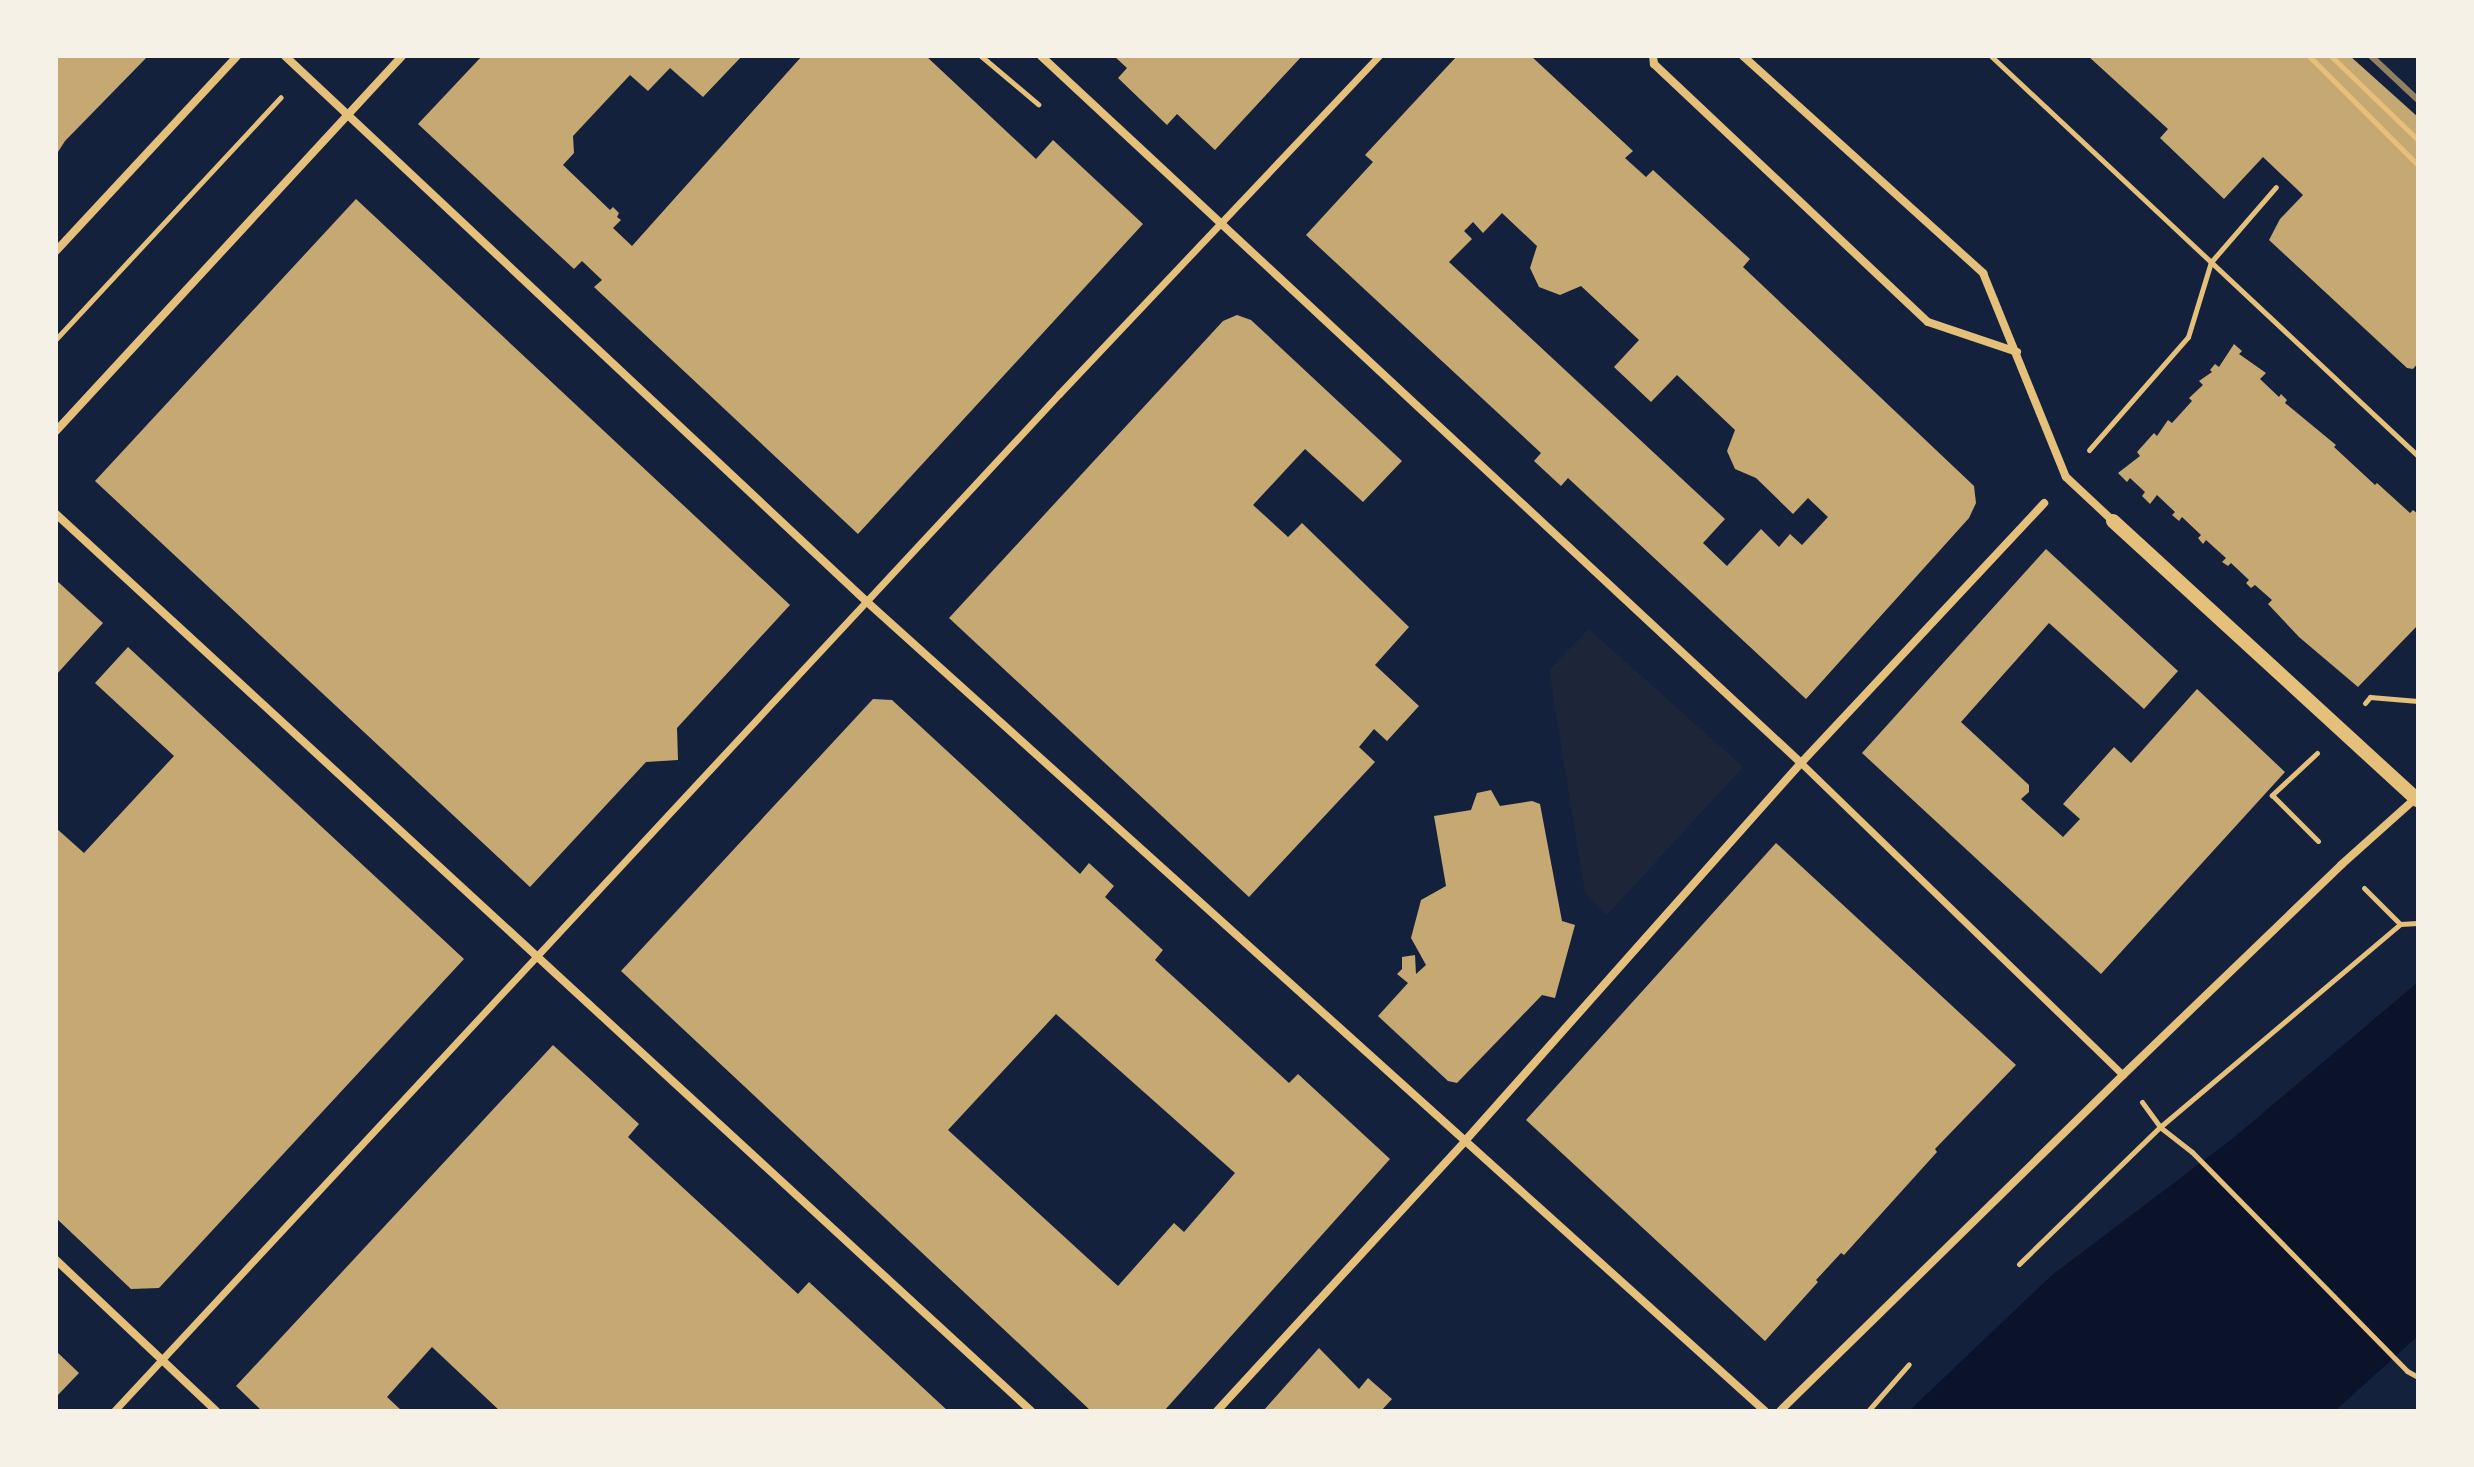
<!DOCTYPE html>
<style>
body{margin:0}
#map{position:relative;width:2474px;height:1467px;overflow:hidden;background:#14213d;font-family:"Public Sans",sans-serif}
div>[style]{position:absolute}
.green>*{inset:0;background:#1d2539}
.water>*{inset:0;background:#0b132b}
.building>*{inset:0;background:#c6a872}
.path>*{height:5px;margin:-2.5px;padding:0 2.5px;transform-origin:2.5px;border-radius:2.5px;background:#e5c07b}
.pedestrian>*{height:7px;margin:-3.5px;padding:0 3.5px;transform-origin:3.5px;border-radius:3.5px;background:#e5c07b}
.minor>*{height:8px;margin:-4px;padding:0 4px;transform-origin:4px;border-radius:4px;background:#e5c07b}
.tertiary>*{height:14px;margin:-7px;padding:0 7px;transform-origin:7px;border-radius:7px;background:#e5c07b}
.rail>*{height:6px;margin:-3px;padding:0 3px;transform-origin:3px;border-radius:3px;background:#918062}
span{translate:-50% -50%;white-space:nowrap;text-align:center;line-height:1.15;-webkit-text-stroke:7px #f6f1e7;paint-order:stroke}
.frame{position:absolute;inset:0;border:58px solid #f6f1e7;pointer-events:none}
</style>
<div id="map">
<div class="green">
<div style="clip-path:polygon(1589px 629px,1743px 767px,1607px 915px,1585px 893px,1549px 670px)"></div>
</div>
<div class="water">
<div style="clip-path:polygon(2418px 982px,2418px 1336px,2335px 1411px,1909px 1411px,2052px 1275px,2232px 1139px)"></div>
</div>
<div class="building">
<div style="clip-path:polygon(56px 56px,148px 56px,65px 141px,56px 155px)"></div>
<div style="clip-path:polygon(482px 56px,742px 56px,703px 97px,670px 68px,648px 91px,630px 75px,573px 136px,574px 153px,563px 165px,610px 210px,613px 207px,619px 213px,617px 217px,621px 220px,613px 228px,632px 246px,802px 56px,926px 56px,1036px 159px,1053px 140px,1143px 224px,858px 534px,594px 287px,602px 280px,582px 261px,574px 269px,418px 124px)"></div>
<div style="clip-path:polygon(1114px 56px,1302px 56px,1215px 150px,1177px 114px,1167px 125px,1118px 78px,1127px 68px)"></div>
<div style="clip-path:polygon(evenodd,1457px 56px,1531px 56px,1633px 151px,1625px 158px,1646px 177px,1653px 170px,1750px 259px,1743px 267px,1974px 486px,1976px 503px,1969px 518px,1806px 699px,1568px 478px,1561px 486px,1534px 461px,1541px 453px,1306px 235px,1373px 162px,1365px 155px,1457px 56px,1502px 213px,1537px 246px,1530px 268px,1539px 287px,1560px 295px,1581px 286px,1639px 340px,1614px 367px,1651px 402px,1677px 375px,1735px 430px,1727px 451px,1735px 469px,1756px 478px,1793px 514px,1808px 498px,1828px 517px,1802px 545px,1790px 534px,1779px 547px,1761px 529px,1727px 566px,1703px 543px,1725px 519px,1449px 262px,1472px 239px,1464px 231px,1473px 222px,1483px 233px,1502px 213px)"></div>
<div style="clip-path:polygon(2088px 56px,2350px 56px,2418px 117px,2418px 363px,2413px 369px,2407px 368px,2269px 240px,2280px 219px,2303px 195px,2263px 157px,2224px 199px,2160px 138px,2168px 129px)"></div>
<div style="clip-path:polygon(356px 199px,790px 605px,677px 728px,678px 760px,646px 762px,530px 887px,95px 481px)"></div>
<div style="clip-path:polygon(1237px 315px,1251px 320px,1402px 461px,1363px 502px,1305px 449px,1253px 505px,1288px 537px,1302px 523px,1409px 627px,1375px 665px,1419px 706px,1387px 741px,1374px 729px,1359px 747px,1375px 762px,1249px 897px,949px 618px,1223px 321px)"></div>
<div style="clip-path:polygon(2234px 344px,2242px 351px,2239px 354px,2266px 373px,2260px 379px,2279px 397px,2281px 394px,2287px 400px,2285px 403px,2336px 445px,2334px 447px,2375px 485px,2377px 483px,2410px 513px,2413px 510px,2418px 514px,2418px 625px,2358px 687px,2299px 637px,2268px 604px,2272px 600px,2255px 585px,2251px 588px,2246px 583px,2249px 580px,2231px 563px,2228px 566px,2222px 562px,2226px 558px,2206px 540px,2203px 544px,2198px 538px,2201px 535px,2182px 517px,2179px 521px,2172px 515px,2175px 512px,2157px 495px,2150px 504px,2142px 496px,2145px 492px,2130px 478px,2127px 482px,2118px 473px,2140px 456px,2137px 452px,2154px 433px,2157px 436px,2168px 420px,2172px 423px,2192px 401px,2189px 398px,2203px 385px,2199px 381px,2212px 372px,2210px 370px,2215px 364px,2219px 367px)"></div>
<div style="clip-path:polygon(2046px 549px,2178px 671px,2144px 709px,2049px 623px,1961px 722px,2029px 785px,2029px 792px,2021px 799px,2033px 810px,2063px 837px,2080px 819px,2063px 804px,2114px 747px,2131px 763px,2197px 689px,2285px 772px,2101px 974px,1862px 753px)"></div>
<div style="clip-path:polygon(56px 580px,103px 623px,56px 675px)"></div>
<div style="clip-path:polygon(128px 647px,464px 959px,159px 1288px,131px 1289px,56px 1218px,56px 828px,84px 853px,174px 756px,95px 683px)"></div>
<div style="clip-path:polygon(evenodd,873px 699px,892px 700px,1080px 874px,1089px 863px,1114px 886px,1105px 897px,1163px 950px,1155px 960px,1289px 1083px,1298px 1074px,1390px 1159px,1164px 1411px,1091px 1411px,621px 971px,873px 699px,1056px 1014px,1235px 1173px,1184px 1232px,1174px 1223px,1118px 1286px,948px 1130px,1056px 1014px)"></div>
<div style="clip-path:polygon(1491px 790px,1500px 806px,1532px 801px,1540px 804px,1562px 921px,1575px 925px,1555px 998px,1542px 995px,1457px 1083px,1448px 1081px,1378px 1016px,1408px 983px,1397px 974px,1402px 969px,1402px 957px,1415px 955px,1416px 974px,1426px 965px,1411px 938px,1421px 900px,1446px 886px,1434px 816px,1471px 810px,1477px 793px)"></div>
<div style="clip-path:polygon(1776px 843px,2016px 1065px,1935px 1149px,1937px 1152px,1844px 1255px,1841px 1253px,1816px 1280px,1818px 1282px,1765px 1341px,1526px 1120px)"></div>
<div style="clip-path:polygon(553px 1045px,639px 1124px,628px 1137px,798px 1294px,809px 1282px,948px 1411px,500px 1411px,432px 1347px,387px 1397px,402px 1411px,262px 1411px,236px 1386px)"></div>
<div style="clip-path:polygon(1319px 1348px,1359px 1389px,1368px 1378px,1392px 1399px,1381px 1411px,1263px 1411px)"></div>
<div style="clip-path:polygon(56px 1351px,79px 1373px,56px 1397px)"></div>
</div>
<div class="path">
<div style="left:981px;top:56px;width:75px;rotate:40.1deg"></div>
<div style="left:1991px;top:56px;width:585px;rotate:43.13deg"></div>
<div style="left:2309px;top:56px;width:154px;rotate:45deg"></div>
<div style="left:2331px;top:56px;width:121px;rotate:44deg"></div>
<div style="left:56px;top:339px;width:330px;rotate:-47.1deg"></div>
<div style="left:2089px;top:450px;width:150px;rotate:-48.8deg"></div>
<div style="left:2188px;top:337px;width:78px;rotate:-73deg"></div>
<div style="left:2211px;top:262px;width:99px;rotate:-49.1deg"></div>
<div style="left:2365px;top:703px;width:8px;rotate:-50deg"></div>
<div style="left:2370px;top:697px;width:48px;rotate:4.8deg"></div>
<div style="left:2317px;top:753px;width:62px;rotate:137deg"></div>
<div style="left:2272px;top:795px;width:65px;rotate:45deg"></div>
<div style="left:2364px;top:888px;width:51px;rotate:45deg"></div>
<div style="left:2142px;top:1102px;width:31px;rotate:54deg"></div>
<div style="left:2160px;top:1127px;width:41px;rotate:38deg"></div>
<div style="left:2192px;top:1152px;width:307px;rotate:45.5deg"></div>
<div style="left:2407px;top:1371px;width:13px;rotate:29deg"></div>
<div style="left:2019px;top:1264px;width:197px;rotate:-44.2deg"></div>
<div style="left:2160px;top:1127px;width:314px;rotate:-40.2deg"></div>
<div style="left:2400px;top:924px;width:18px;rotate:-3deg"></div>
<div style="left:1868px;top:1411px;width:62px;rotate:-48.9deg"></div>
</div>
<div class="pedestrian">
<div style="left:1801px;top:763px;width:448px;rotate:44.1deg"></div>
<div style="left:114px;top:1411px;width:1388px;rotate:-47.1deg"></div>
<div style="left:1059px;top:394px;width:465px;rotate:-46.6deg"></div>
</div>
<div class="minor">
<div style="left:285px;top:56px;width:797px;rotate:43.17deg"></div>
<div style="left:866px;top:601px;width:1210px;rotate:42.02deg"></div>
<div style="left:1041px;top:56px;width:1038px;rotate:42.93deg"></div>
<div style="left:1653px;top:56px;width:8px;rotate:83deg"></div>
<div style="left:1654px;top:64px;width:376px;rotate:43.3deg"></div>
<div style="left:1928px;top:322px;width:94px;rotate:18.6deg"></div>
<div style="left:1743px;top:56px;width:324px;rotate:42.1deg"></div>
<div style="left:1983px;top:273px;width:220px;rotate:67.9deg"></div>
<div style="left:2066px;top:477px;width:64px;rotate:43.1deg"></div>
<div style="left:56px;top:251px;width:266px;rotate:-47.1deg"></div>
<div style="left:56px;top:431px;width:510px;rotate:-47.3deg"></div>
<div style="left:56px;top:514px;width:1325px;rotate:42.61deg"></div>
<div style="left:56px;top:1260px;width:220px;rotate:43.3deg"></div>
<div style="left:1217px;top:1411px;width:367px;rotate:-47.4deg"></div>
<div style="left:1465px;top:1141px;width:506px;rotate:-48.37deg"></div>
<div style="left:1801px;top:763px;width:356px;rotate:-46.9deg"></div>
<div style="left:1780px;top:1411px;width:480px;rotate:-44.4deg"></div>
<div style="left:2123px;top:1075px;width:303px;rotate:-43.9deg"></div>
<div style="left:2341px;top:865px;width:102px;rotate:-41.8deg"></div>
</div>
<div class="tertiary">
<div style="left:2113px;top:521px;width:413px;rotate:42.5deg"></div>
</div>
<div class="rail">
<div style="left:2371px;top:56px;width:64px;rotate:43.1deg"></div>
</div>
<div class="frame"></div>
</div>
